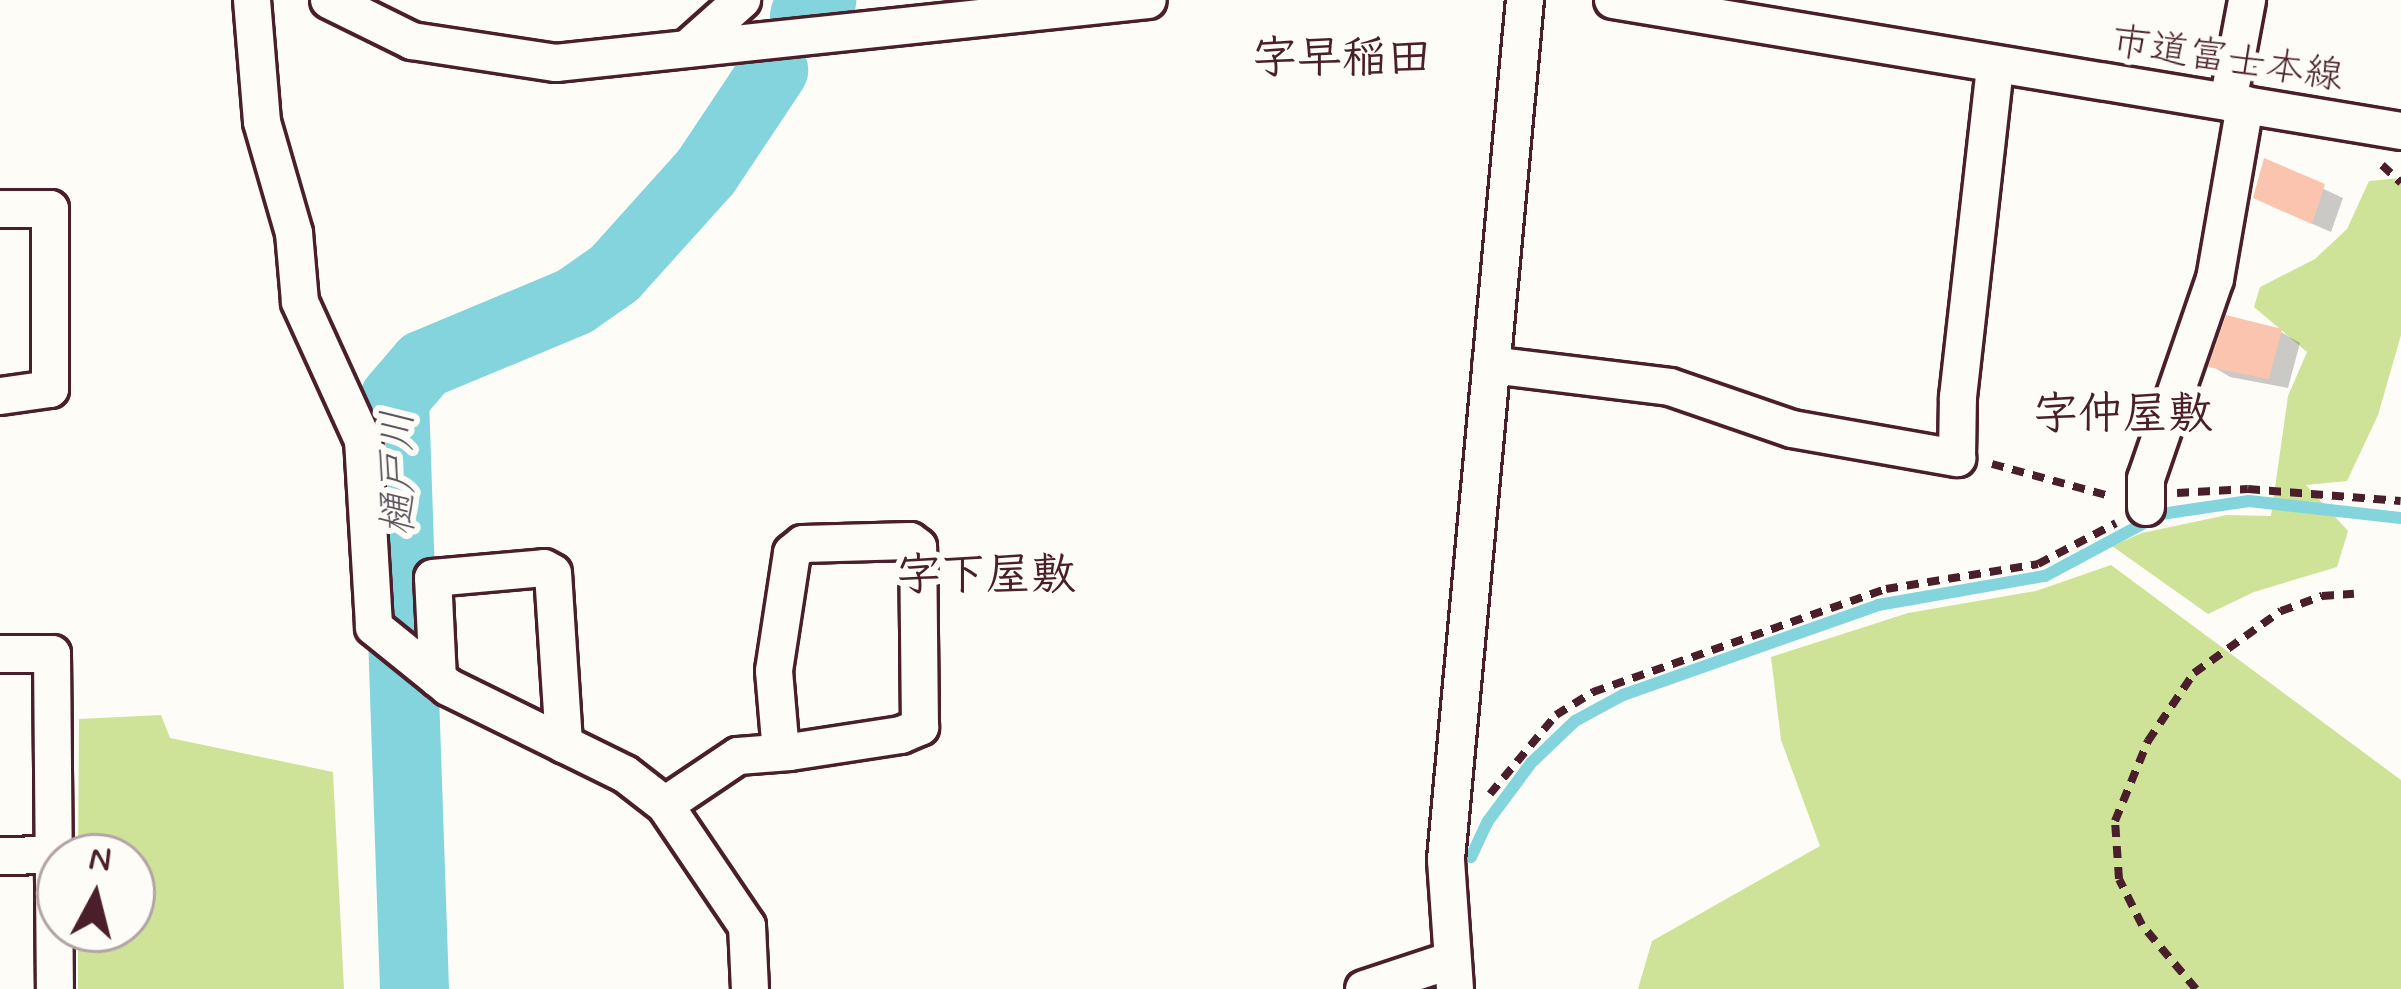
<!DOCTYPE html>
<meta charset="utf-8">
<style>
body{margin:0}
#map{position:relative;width:2401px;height:989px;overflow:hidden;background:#fdfcf7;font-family:Mynerve,"Klee One",sans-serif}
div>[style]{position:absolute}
.green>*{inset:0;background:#cee398}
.shadow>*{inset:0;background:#0003}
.stream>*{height:12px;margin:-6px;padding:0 6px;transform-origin:6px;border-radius:6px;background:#83d4dc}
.river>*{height:69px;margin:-34.5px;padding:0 34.5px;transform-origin:34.5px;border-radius:34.5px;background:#83d4dc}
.building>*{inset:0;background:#fbc4af}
.path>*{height:8px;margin-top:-4px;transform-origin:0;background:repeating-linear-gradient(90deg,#4a1f2b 0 12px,transparent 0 21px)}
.roads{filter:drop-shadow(3px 0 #4a1f2b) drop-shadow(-3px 0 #4a1f2b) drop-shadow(0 3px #4a1f2b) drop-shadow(0 -3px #4a1f2b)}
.street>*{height:36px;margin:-18px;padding:0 18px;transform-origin:18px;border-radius:18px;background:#fdfcf7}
span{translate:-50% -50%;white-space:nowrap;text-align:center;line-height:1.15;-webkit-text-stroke:12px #fdfcf7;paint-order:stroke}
.street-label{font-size:39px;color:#4a1f2b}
.water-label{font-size:42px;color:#5b5560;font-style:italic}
.quarter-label{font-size:45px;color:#4a1f2b;font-weight:700}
.north{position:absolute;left:36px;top:833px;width:120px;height:120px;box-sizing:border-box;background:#fdfcf7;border:3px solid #b5a4a5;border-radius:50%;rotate:7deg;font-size:33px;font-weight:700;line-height:48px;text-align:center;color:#4a1f2b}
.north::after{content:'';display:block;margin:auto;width:42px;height:54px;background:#4a1f2b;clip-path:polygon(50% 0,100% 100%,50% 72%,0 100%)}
</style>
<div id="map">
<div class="green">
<div style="clip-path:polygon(2401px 178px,2401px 335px,2378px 415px,2347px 481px,2306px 485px,2348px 531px,2337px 567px,2254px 592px,2208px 614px,2112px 546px,2142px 533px,2227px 515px,2271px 516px,2288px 396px,2307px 352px,2254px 307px,2260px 287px,2315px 259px,2347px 229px,2369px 181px)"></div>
<div style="clip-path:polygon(2111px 565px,2401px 780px,2401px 989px,1638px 989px,1652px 941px,1820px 846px,1781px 740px,1771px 657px,1908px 613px,2036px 591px)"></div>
<div style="clip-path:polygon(161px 715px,170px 738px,333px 772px,344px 989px,78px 989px,78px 929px,132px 929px,132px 857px,78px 857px,79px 719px)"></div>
</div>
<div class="shadow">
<div style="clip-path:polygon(2266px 162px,2343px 198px,2331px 232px,2276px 208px)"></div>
<div style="clip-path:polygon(2281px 332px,2300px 343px,2288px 388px,2230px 377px,2212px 366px)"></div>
</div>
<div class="stream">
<div style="left:1471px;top:857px;width:40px;rotate:-65deg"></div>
<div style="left:1488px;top:821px;width:72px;rotate:-53.4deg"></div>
<div style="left:1531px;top:763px;width:61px;rotate:-43.7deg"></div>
<div style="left:1575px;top:721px;width:55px;rotate:-28.4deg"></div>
<div style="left:1623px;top:695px;width:270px;rotate:-19.4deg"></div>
<div style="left:1878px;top:605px;width:169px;rotate:-9.9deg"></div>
<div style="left:2045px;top:576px;width:132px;rotate:-28.1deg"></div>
<div style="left:2161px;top:514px;width:89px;rotate:-8.4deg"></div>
<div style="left:2249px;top:501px;width:153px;rotate:6.4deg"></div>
</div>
<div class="river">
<div style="left:804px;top:15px;width:23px;rotate:-41deg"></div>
<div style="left:414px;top:989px;width:591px;rotate:-91.94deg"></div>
<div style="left:394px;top:398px;width:45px;rotate:-49.5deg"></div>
<div style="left:423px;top:364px;width:164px;rotate:-22.6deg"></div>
<div style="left:574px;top:301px;width:49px;rotate:-35deg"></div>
<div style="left:614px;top:273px;width:136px;rotate:-48deg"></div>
<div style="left:705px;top:172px;width:123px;rotate:-56.3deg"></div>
</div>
<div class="building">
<div style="clip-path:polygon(2264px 158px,2325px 184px,2312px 224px,2253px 198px)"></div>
<div style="clip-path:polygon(2226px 315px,2282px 329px,2269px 379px,2208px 367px)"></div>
</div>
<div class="path">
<div style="left:2382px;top:165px;width:26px;rotate:43deg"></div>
<div style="left:1992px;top:464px;width:122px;rotate:15.2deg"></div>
<div style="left:2177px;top:493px;width:71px;rotate:-3.2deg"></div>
<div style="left:2248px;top:489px;width:153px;rotate:4.5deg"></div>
<div style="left:1490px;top:794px;width:103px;rotate:-50.1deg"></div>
<div style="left:1556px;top:715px;width:44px;rotate:-31.9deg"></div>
<div style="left:1593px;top:692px;width:311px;rotate:-19.4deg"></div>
<div style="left:1886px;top:589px;width:154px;rotate:-9.3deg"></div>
<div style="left:2038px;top:564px;width:88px;rotate:-27.7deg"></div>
<div style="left:2196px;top:989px;width:84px;rotate:-130.2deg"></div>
<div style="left:2142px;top:925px;width:51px;rotate:-116.6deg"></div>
<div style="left:2119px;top:879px;width:58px;rotate:-93.9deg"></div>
<div style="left:2115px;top:821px;width:87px;rotate:-67.6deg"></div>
<div style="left:2148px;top:741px;width:82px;rotate:-55.9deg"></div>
<div style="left:2194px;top:673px;width:107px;rotate:-35.5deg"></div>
<div style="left:2281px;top:611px;width:44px;rotate:-20.1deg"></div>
<div style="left:2322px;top:596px;width:32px;rotate:-4deg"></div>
</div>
<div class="roads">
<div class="street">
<div style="left:252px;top:0;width:122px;rotate:85.3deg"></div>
<div style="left:262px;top:122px;width:116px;rotate:73.9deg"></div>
<div style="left:294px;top:233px;width:69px;rotate:85deg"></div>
<div style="left:300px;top:302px;width:152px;rotate:65.5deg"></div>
<div style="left:363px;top:440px;width:187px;rotate:86.6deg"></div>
<div style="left:374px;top:627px;width:95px;rotate:39deg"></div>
<div style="left:448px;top:687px;width:197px;rotate:26.2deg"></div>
<div style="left:625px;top:774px;width:51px;rotate:37.8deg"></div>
<div style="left:665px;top:805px;width:146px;rotate:55.9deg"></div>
<div style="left:747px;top:926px;width:63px;rotate:87.3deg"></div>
<div style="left:329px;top:0;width:93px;rotate:26.3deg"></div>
<div style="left:412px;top:41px;width:146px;rotate:8.7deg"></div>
<div style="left:556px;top:63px;width:595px;rotate:-6.07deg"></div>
<div style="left:1613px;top:0;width:799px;rotate:9.44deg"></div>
<div style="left:687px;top:49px;width:74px;rotate:-41.7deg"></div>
<div style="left:2228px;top:102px;width:104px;rotate:-79.4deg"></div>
<div style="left:0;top:209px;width:50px"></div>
<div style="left:50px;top:209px;width:180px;rotate:90deg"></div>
<div style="left:50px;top:389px;width:50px;rotate:172deg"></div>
<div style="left:1491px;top:365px;width:180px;rotate:7deg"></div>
<div style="left:1670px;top:387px;width:129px;rotate:19deg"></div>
<div style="left:1792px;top:429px;width:168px;rotate:10deg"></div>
<div style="left:1957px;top:458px;width:61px;rotate:-89.1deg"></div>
<div style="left:1958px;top:397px;width:333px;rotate:-83.6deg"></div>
<div style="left:2146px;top:507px;width:28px;rotate:-90deg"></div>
<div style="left:2146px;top:479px;width:212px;rotate:-71deg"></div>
<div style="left:2215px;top:279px;width:177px;rotate:-80.2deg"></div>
<div style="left:0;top:654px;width:52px"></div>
<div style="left:52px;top:654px;width:335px;rotate:89.5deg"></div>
<div style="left:438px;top:679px;width:101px;rotate:-92.8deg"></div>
<div style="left:433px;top:578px;width:111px;rotate:-5.1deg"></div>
<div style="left:544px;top:568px;width:10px;rotate:29deg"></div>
<div style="left:553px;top:573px;width:172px;rotate:86.3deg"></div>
<div style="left:665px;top:805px;width:88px;rotate:-33.9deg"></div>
<div style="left:738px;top:756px;width:52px;rotate:-4.4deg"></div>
<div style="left:790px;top:752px;width:112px;rotate:-8.7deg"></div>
<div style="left:901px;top:735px;width:21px;rotate:-23deg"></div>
<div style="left:920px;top:727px;width:180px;rotate:-90.6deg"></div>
<div style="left:918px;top:547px;width:10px;rotate:-143deg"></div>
<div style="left:910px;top:541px;width:107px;rotate:178.4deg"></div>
<div style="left:803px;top:544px;width:14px;rotate:141deg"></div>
<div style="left:792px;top:553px;width:119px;rotate:98.7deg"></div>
<div style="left:774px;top:671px;width:81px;rotate:85.1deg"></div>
<div style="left:0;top:856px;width:54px;rotate:-1.1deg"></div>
<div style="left:1364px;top:989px;width:89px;rotate:-18.2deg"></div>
<div style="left:1455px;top:989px;width:130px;rotate:-94deg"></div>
<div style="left:1446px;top:859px;width:863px;rotate:-84.75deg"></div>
</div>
</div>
<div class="street-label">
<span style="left:2227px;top:61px;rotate:9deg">市道富士本線</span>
</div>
<div class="water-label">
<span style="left:400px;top:473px;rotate:-90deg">樋戸川</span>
</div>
<div class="quarter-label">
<span style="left:1342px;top:60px">字早稲田</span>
<span style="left:2123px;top:416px">字仲屋敷</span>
<span style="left:986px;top:577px">字下屋敷</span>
</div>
<div class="north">N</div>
</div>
